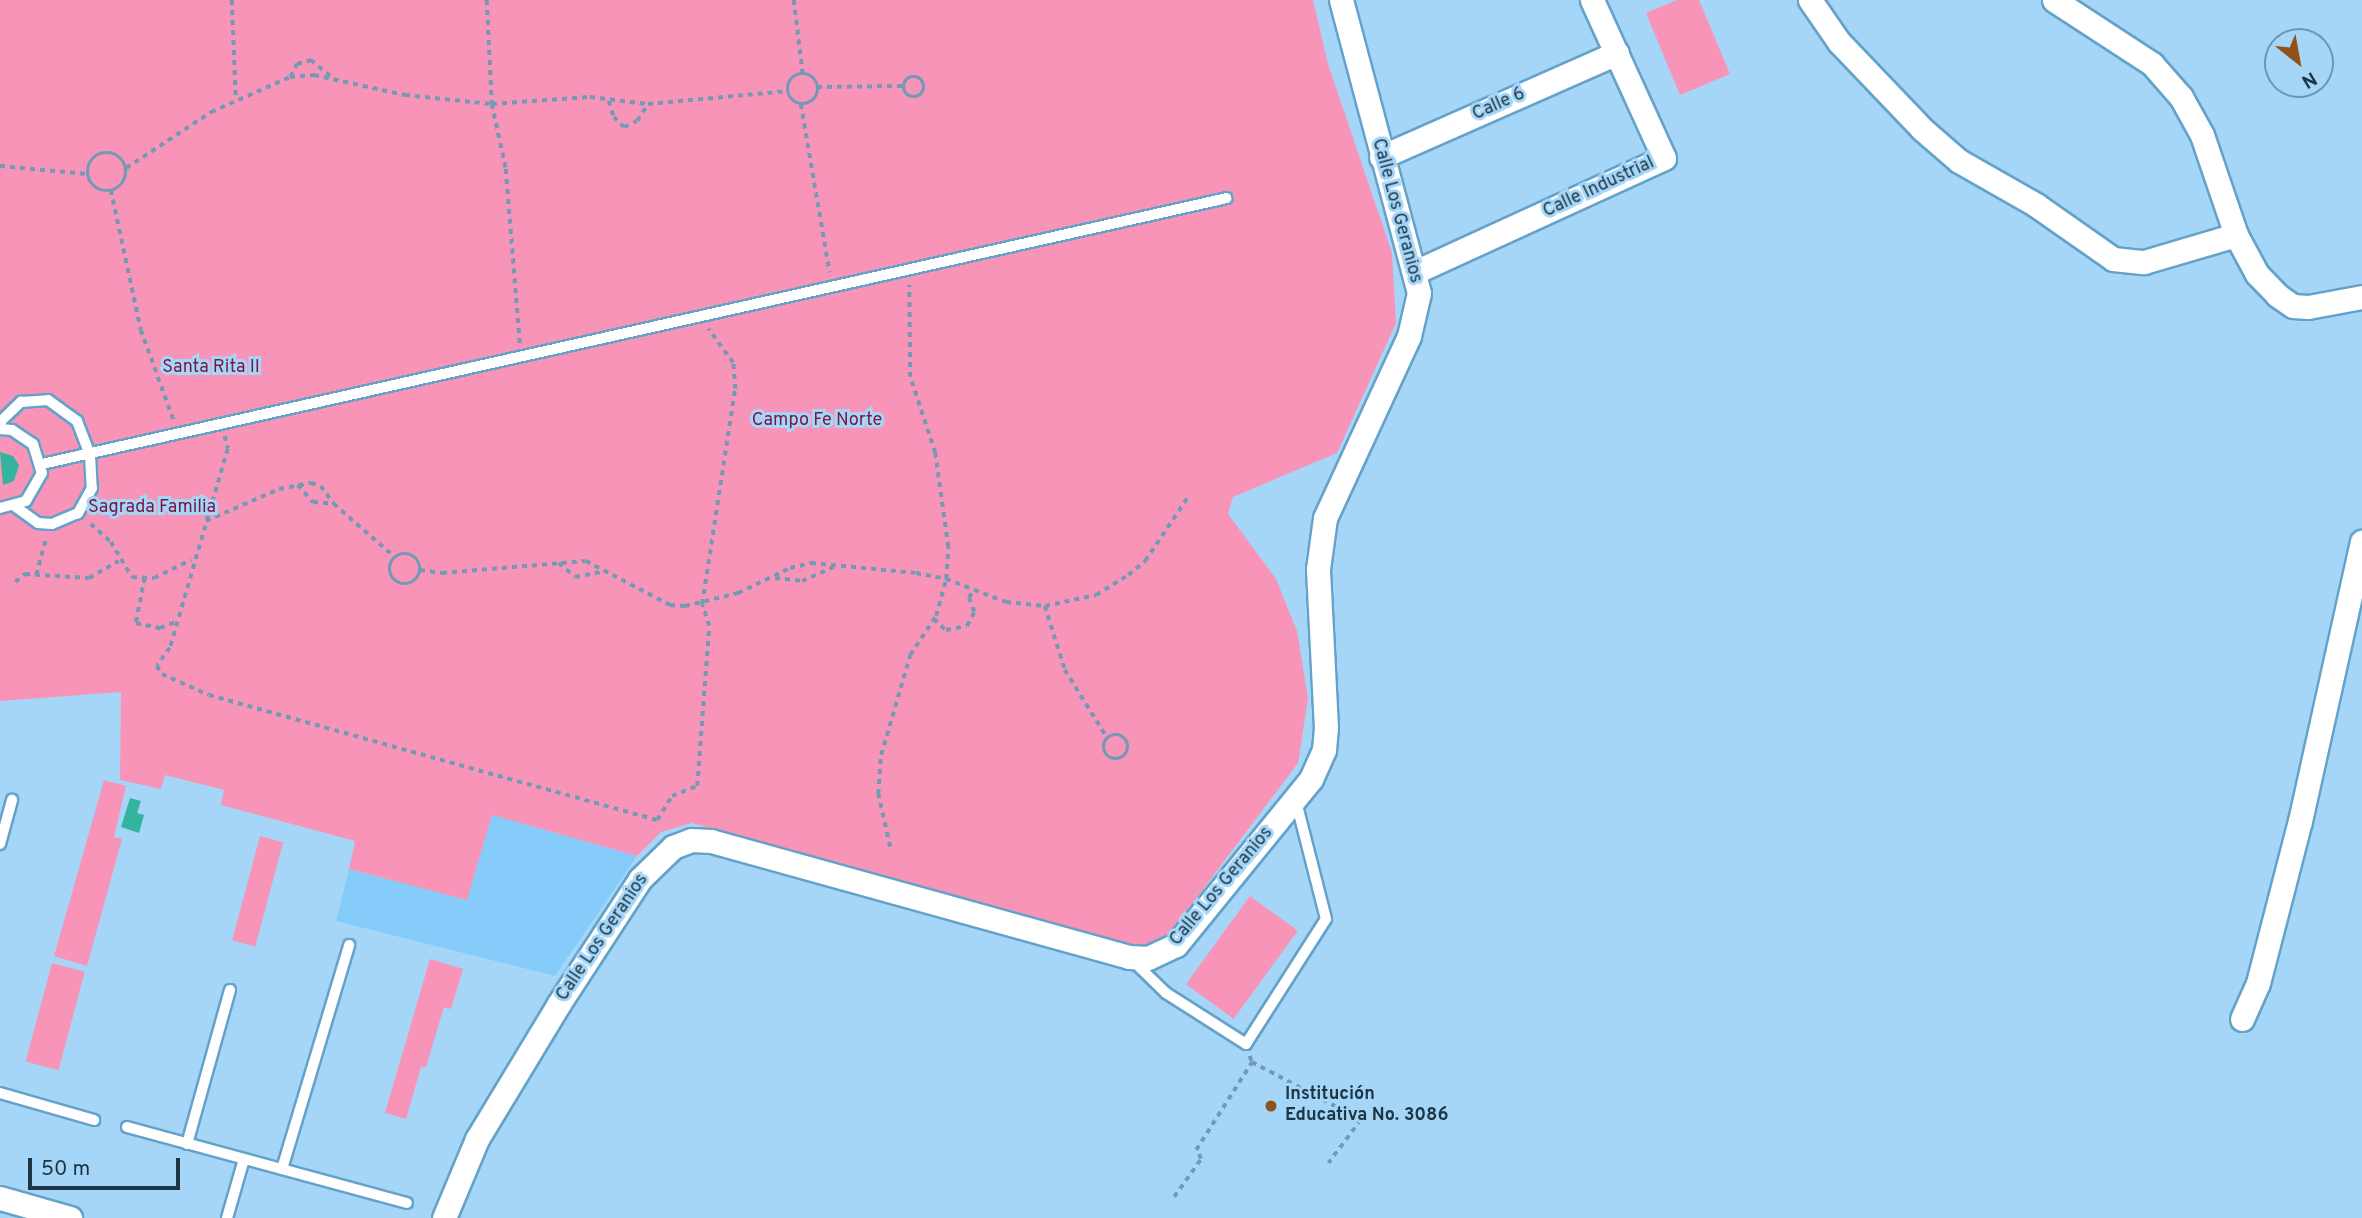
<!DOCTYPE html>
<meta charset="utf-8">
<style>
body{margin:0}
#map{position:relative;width:2362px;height:1218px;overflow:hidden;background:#a5d6f8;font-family:Overpass,sans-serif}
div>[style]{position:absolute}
.built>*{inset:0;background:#86ccfb}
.green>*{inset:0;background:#f894b7;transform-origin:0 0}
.water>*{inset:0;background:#34b49e}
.path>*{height:3.5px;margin-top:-1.75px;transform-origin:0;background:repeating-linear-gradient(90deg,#729ab6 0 5px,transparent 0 10px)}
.path>.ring{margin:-1.75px;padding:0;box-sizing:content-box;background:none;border:3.5px solid #729ab6;border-radius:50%}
.roads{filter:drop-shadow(2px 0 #64a2c9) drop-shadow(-2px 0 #64a2c9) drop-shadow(0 2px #64a2c9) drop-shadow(0 -2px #64a2c9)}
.lane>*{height:10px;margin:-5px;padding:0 5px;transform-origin:5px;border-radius:5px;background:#fff}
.street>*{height:23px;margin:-11.5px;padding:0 11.5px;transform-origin:11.5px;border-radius:11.5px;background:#fff}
.dots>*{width:19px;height:19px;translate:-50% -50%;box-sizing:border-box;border:4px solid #a5d6f8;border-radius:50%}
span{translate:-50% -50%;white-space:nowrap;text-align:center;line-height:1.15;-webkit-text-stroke:6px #a5d6f8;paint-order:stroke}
.street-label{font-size:18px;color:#1c3646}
.park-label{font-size:18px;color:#7a1644}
.poi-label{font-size:18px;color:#1c3646;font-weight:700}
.left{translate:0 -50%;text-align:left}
.north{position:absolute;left:2264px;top:28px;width:70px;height:70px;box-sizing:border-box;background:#a5d6f8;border:2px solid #6e96b1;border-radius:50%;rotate:149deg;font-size:19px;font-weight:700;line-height:28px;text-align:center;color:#1c3646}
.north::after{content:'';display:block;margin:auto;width:24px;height:32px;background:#905218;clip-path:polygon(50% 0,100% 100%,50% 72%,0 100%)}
.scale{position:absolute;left:28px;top:1158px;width:152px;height:32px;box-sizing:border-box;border:4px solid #1c3646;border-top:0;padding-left:9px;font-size:21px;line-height:24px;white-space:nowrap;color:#1c3646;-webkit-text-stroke:5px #a5d6f8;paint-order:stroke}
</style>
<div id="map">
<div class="built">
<div style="clip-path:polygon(492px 815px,637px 856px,555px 976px,336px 921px,349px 869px,467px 900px)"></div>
</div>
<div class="green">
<div style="clip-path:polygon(0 0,1313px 0,1328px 64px,1392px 253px,1396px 323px,1337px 453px,1233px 497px,1228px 514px,1276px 579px,1297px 631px,1308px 699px,1298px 763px,1164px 941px,1141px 948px,692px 823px,661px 832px,637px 856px,492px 815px,467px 900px,349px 869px,355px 841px,221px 805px,224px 790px,165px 775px,161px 789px,120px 780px,121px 692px,0 701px)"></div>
<div style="clip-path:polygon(1677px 0,1699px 0,1730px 74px,1680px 95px,1646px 13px)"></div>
<div style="clip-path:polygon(104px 780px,126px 786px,114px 837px,122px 839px,87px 966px,54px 956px)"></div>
<div style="left:260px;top:836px;width:24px;height:108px;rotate:15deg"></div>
<div style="left:1250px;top:896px;width:59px;height:109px;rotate:36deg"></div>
<div style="clip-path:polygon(430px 959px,463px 969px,451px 1009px,444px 1007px,426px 1067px,421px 1067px,406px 1119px,385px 1113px)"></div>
<div style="left:52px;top:963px;width:34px;height:102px;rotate:15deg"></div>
</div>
<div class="water">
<div style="clip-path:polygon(0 452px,13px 456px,19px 465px,14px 481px,3px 485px)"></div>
<div style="clip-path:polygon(130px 798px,141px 801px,137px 813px,144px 815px,139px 833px,121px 827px)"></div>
</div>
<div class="path">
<div style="left:232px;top:0;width:98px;rotate:87.7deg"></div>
<div style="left:487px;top:0;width:104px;rotate:87.2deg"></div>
<div style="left:492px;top:104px;width:66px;rotate:77.8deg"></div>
<div style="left:506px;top:169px;width:175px;rotate:85.4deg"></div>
<div style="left:794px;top:0;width:75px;rotate:83.1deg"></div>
<div class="ring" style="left:788px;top:74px;width:26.5px;height:26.5px"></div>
<div style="left:290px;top:77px;width:15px;rotate:-62deg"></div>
<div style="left:297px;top:64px;width:15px;rotate:-16deg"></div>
<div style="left:311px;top:60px;width:27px;rotate:39deg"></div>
<div class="ring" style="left:904px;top:77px;width:16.5px;height:16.5px"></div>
<div style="left:817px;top:87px;width:87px;rotate:-0.7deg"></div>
<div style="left:609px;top:101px;width:17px;rotate:73deg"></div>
<div style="left:614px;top:117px;width:14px;rotate:45deg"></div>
<div style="left:624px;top:127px;width:14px;rotate:-25deg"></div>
<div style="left:637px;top:121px;width:20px;rotate:-57deg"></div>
<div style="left:801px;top:104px;width:171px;rotate:80.3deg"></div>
<div class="ring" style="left:88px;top:153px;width:34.5px;height:34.5px"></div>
<div style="left:0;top:166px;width:88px;rotate:5.2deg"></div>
<div style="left:126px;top:168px;width:102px;rotate:-33.4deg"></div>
<div style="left:211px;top:112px;width:86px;rotate:-23.9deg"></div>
<div style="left:290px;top:77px;width:24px;rotate:-5deg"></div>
<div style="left:314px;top:75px;width:93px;rotate:12.4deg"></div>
<div style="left:405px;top:95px;width:87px;rotate:5.9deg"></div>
<div style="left:492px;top:104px;width:98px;rotate:-4.1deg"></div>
<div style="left:590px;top:97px;width:58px;rotate:6.9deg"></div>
<div style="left:648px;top:104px;width:141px;rotate:-5.3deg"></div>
<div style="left:111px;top:190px;width:143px;rotate:77.9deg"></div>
<div style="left:141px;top:330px;width:97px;rotate:70.1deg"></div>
<div style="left:225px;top:436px;width:13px;rotate:77deg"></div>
<div style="left:228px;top:449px;width:207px;rotate:106.2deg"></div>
<div style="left:170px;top:648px;width:22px;rotate:126deg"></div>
<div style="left:157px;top:666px;width:9px;rotate:58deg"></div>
<div style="left:162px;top:674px;width:51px;rotate:24.1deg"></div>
<div style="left:209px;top:695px;width:465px;rotate:15.6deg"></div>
<div style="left:657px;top:820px;width:28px;rotate:-58deg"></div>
<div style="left:672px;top:796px;width:27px;rotate:-22deg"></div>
<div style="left:697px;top:786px;width:160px;rotate:-85.7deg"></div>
<div style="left:709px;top:626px;width:23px;rotate:-108deg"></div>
<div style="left:702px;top:604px;width:218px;rotate:-81.3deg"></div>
<div style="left:735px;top:389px;width:26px;rotate:-94deg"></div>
<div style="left:733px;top:363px;width:42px;rotate:-126.3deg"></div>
<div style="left:298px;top:485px;width:23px;rotate:49deg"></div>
<div style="left:313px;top:502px;width:21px;rotate:5deg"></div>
<div style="left:206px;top:521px;width:80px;rotate:-23.7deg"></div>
<div style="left:279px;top:489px;width:33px;rotate:-11deg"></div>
<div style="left:311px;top:483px;width:10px;rotate:17deg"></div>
<div style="left:321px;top:486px;width:22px;rotate:54deg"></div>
<div style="left:334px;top:504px;width:82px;rotate:41.1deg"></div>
<div style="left:91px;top:524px;width:27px;rotate:42deg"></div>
<div style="left:111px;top:542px;width:41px;rotate:59deg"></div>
<div style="left:132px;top:577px;width:22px;rotate:3deg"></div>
<div style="left:154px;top:578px;width:41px;rotate:-25.9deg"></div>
<div class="ring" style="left:390px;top:554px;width:26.5px;height:26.5px"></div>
<div style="left:559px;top:563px;width:21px;rotate:41deg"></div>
<div style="left:575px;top:577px;width:26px;rotate:-11deg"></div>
<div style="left:420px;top:570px;width:22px;rotate:8deg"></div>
<div style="left:442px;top:573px;width:144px;rotate:-4.8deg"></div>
<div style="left:586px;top:561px;width:95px;rotate:27.6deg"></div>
<div style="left:670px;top:605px;width:15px;rotate:4deg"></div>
<div style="left:685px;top:606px;width:55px;rotate:-13.8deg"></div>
<div style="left:738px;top:593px;width:58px;rotate:-25.7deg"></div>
<div style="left:790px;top:568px;width:22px;rotate:-13deg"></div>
<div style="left:811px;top:563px;width:105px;rotate:5.4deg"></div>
<div style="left:916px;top:573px;width:31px;rotate:11deg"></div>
<div style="left:946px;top:579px;width:64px;rotate:21deg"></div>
<div style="left:1006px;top:602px;width:39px;rotate:6deg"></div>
<div style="left:1045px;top:606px;width:52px;rotate:-12.2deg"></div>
<div style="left:1096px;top:595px;width:38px;rotate:-32deg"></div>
<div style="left:1128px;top:575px;width:22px;rotate:-39deg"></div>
<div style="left:1145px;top:561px;width:77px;rotate:-56.1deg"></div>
<div style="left:36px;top:575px;width:39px;rotate:-75deg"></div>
<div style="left:145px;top:578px;width:46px;rotate:101.3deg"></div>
<div style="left:136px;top:623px;width:25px;rotate:12deg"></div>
<div style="left:160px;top:628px;width:17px;rotate:-21deg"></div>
<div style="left:775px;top:578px;width:27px;rotate:6deg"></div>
<div style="left:802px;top:581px;width:35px;rotate:-24deg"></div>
<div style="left:15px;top:582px;width:13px;rotate:-39deg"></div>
<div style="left:25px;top:574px;width:64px;rotate:3.6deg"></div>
<div style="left:89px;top:578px;width:34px;rotate:-30deg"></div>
<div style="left:1045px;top:606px;width:67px;rotate:72.6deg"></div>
<div style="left:1065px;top:670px;width:81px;rotate:58.1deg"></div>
<div style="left:934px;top:619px;width:16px;rotate:43deg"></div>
<div style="left:946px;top:630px;width:21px;rotate:-11deg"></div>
<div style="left:967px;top:626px;width:16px;rotate:-63deg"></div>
<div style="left:974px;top:612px;width:15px;rotate:-110deg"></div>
<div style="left:969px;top:598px;width:9px;rotate:-69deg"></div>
<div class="ring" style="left:1104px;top:735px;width:20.5px;height:20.5px"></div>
<div style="left:890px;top:847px;width:54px;rotate:-102.8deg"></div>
<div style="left:878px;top:794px;width:39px;rotate:-86deg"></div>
<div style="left:881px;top:755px;width:104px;rotate:-73.8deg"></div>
<div style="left:910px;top:655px;width:47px;rotate:-56.3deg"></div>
<div style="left:936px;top:616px;width:38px;rotate:-75deg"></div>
<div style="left:946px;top:579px;width:32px;rotate:-86deg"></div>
<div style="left:948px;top:547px;width:95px;rotate:-97.9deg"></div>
<div style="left:935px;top:453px;width:80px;rotate:-108.2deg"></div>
<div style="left:910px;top:377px;width:92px;rotate:-90.6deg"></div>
<div style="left:1250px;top:1056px;width:6px;rotate:72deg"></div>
<div style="left:1252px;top:1062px;width:123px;rotate:28deg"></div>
<div style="left:1361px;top:1120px;width:54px;rotate:126.7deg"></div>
<div style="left:1174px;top:1197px;width:47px;rotate:-54.6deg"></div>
<div style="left:1201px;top:1159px;width:10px;rotate:-119deg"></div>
<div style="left:1196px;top:1150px;width:104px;rotate:-57.5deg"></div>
</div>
<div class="roads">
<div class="lane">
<div style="left:0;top:428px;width:7px;rotate:-82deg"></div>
<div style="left:1px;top:421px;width:28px;rotate:-44deg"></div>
<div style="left:21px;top:402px;width:27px;rotate:-4deg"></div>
<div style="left:48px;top:400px;width:36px;rotate:36deg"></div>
<div style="left:77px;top:421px;width:36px;rotate:69deg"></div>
<div style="left:90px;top:455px;width:33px;rotate:87deg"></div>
<div style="left:92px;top:488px;width:29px;rotate:119deg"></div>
<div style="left:78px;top:513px;width:28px;rotate:157deg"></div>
<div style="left:52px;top:524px;width:14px;rotate:-176deg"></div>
<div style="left:38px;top:523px;width:29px;rotate:-144deg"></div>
<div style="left:0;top:429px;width:12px;rotate:5deg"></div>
<div style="left:12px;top:430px;width:25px;rotate:34deg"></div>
<div style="left:33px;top:444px;width:30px;rotate:73deg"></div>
<div style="left:42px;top:473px;width:32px;rotate:120deg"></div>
<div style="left:26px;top:501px;width:27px;rotate:165deg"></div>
<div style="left:42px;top:464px;width:1214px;rotate:-12.65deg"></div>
<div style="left:0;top:844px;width:46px;rotate:-74.7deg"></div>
<div style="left:1131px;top:959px;width:49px;rotate:44.2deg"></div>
<div style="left:1166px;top:993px;width:95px;rotate:32.5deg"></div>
<div style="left:1246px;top:1044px;width:148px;rotate:-57.4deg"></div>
<div style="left:1326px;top:919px;width:122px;rotate:-104.3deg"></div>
<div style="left:0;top:1093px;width:98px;rotate:16deg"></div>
<div style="left:127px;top:1127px;width:290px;rotate:15.2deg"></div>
<div style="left:187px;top:1144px;width:160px;rotate:-74.4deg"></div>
<div style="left:282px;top:1169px;width:234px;rotate:-73.3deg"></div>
<div style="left:227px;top:1218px;width:61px;rotate:-73.9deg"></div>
</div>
<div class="street">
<div style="left:1810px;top:0;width:51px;rotate:55.4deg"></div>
<div style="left:1839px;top:42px;width:120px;rotate:46.3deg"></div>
<div style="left:1922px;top:129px;width:49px;rotate:40.9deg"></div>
<div style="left:1959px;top:161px;width:89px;rotate:29.7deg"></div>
<div style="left:2036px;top:205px;width:94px;rotate:35deg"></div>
<div style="left:2113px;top:259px;width:31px;rotate:6deg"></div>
<div style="left:2144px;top:262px;width:96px;rotate:-16.4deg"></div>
<div style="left:2054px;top:0;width:117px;rotate:33.1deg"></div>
<div style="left:2152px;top:64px;width:44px;rotate:48.7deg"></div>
<div style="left:2181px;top:97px;width:43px;rotate:61.1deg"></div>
<div style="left:2202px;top:135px;width:106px;rotate:71.2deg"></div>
<div style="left:2236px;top:235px;width:44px;rotate:61.7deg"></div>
<div style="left:2257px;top:274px;width:29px;rotate:46deg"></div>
<div style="left:2277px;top:295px;width:19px;rotate:35deg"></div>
<div style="left:2293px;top:306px;width:15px;rotate:4deg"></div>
<div style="left:2308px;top:307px;width:55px;rotate:-10.5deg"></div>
<div style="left:1381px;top:157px;width:258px;rotate:-23.8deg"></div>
<div style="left:1415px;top:272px;width:274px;rotate:-24.6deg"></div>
<div style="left:1664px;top:158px;width:174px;rotate:-114.5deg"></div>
<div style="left:2242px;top:1019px;width:39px;rotate:-66deg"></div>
<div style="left:2258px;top:983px;width:167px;rotate:-75.5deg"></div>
<div style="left:2300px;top:821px;width:286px;rotate:-77.5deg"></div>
<div style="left:0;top:1198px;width:73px;rotate:15.9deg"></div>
<div style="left:444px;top:1218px;width:86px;rotate:-67.3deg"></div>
<div style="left:477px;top:1139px;width:157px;rotate:-58.8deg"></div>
<div style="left:558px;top:1005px;width:150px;rotate:-56.9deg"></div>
<div style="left:640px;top:879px;width:46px;rotate:-44.1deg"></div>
<div style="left:673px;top:847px;width:19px;rotate:-21deg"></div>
<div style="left:691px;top:840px;width:20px;rotate:3deg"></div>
<div style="left:711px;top:841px;width:434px;rotate:15.5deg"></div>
<div style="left:1129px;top:957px;width:19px;rotate:3deg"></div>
<div style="left:1148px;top:958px;width:31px;rotate:-25deg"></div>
<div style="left:1176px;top:945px;width:214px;rotate:-50.9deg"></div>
<div style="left:1311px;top:779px;width:32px;rotate:-66deg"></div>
<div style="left:1324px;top:750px;width:22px;rotate:-85deg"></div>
<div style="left:1326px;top:728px;width:159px;rotate:-92.9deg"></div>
<div style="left:1318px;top:569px;width:51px;rotate:-82.2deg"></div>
<div style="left:1325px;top:518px;width:200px;rotate:-65.2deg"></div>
<div style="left:1409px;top:336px;width:44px;rotate:-76.9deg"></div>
<div style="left:1419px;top:293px;width:303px;rotate:-104.9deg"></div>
</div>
</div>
<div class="dots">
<div style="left:1271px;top:1106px;background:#905218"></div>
</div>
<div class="street-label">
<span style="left:1499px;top:105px;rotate:-24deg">Calle 6</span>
<span style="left:1599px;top:188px;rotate:-25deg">Calle Industrial</span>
<span style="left:1396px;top:211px;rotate:75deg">Calle Los Geranios</span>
<span style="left:1222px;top:887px;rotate:-50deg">Calle Los Geranios</span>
<span style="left:603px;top:938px;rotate:-56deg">Calle Los Geranios</span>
</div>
<div class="park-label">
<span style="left:211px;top:368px">Santa Rita II</span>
<span style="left:817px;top:421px">Campo Fe Norte</span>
<span style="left:152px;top:508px">Sagrada Familia</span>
</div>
<div class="poi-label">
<span class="left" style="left:1285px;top:1106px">Institución<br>Educativa No. 3086</span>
</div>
<div class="north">N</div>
<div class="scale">50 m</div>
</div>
